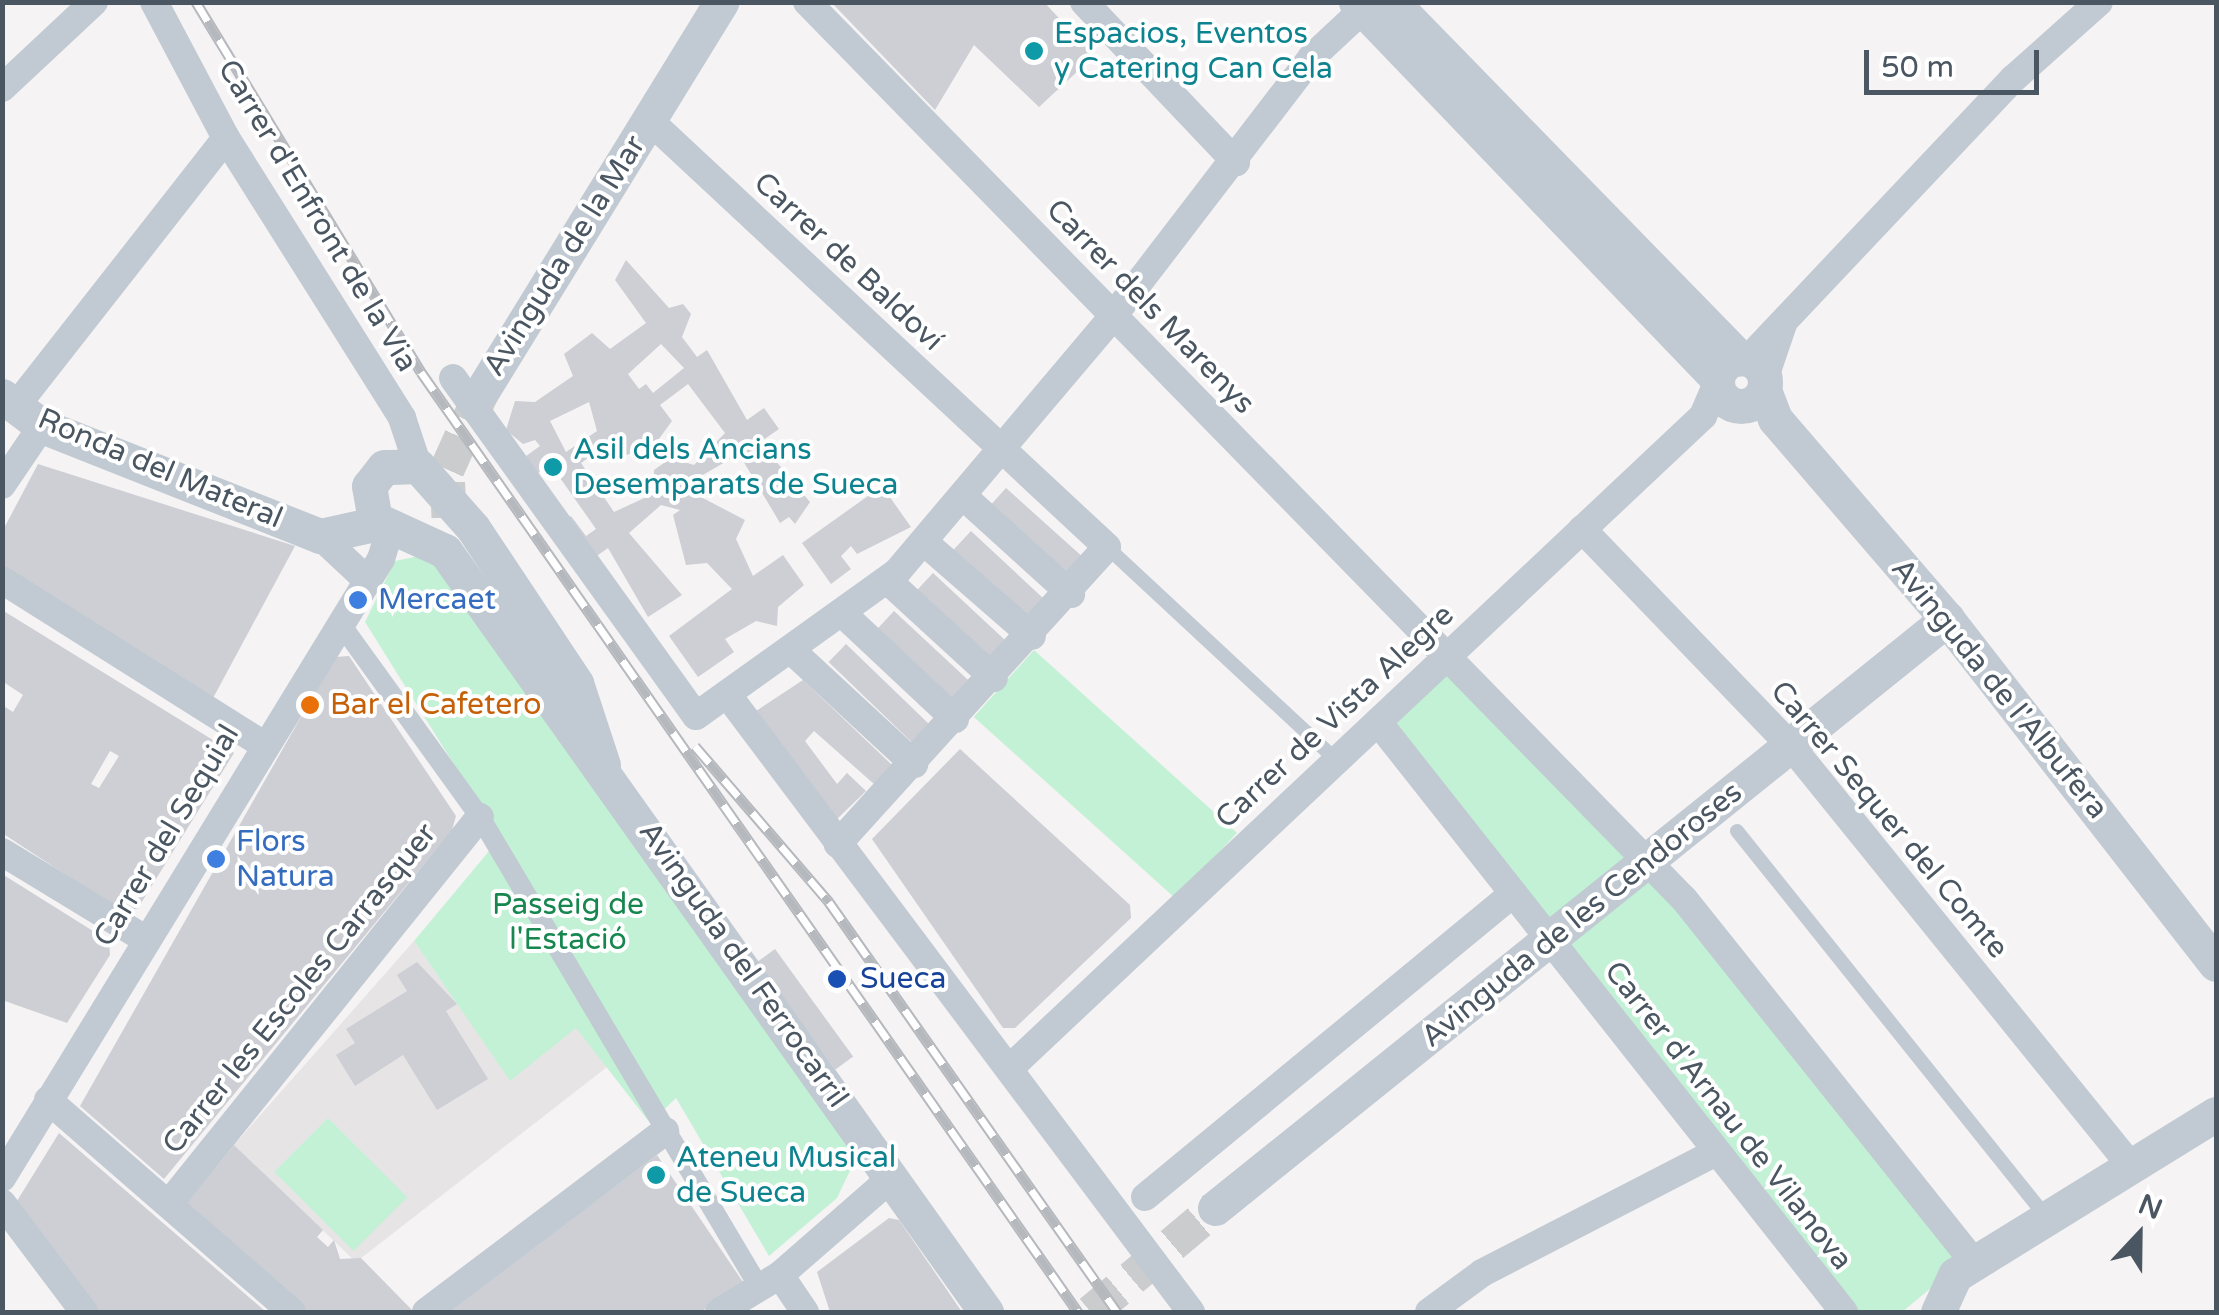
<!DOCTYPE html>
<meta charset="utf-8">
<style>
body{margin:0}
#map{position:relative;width:2219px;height:1315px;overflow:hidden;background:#f5f3f3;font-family:"Varela Round",sans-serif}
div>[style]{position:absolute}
.education>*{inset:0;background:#e6e4e5}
.green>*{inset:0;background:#c3f1d5;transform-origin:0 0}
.building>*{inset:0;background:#cdcfd5;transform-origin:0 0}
.tertiary-tunnel>*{height:35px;margin-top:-17.5px;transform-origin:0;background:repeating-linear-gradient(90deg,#caccce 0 35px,transparent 0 53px)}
.service>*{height:14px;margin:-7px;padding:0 7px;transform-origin:7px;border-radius:7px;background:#c1cad2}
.pedestrian>*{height:20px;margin:-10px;padding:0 10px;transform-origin:10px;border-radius:10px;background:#c1cad2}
.minor>*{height:28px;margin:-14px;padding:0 14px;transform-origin:14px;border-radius:14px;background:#c1cad2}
.tertiary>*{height:35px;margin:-17.5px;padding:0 17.5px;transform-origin:17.5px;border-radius:17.5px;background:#c1cad2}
.tertiary>.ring{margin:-17.5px;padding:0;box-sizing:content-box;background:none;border:35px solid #c1cad2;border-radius:50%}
.rail>*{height:11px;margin-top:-5.5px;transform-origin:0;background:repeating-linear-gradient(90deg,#fff 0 22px,#b5b8bd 0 44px);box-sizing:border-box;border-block:2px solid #b5b8bd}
.dots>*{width:28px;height:28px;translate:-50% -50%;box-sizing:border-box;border:5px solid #fff;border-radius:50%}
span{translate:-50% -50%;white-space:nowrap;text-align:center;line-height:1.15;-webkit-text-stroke:8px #fff;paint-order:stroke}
.culture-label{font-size:30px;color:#0d838f}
.left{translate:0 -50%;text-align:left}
.street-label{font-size:30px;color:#4a5661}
.shop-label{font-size:30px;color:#366cbe}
.food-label{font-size:30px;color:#c56008}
.park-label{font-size:30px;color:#17864f}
.transit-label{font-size:30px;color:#164399}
.frame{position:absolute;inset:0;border:5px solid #4a5661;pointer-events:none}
.north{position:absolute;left:2089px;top:1185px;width:100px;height:100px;-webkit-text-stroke:8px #fff;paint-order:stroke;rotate:22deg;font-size:28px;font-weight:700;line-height:40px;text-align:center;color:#4a5661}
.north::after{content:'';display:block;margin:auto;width:35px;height:45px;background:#4a5661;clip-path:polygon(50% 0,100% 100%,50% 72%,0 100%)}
.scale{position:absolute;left:1864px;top:50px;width:175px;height:45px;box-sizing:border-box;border:5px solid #4a5661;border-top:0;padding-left:12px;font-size:30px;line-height:35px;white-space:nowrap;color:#4a5661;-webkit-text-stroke:8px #fff;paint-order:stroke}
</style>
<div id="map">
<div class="education">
<div style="clip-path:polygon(414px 941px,510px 1080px,576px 1027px,607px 1067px,356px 1262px,234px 1145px)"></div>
</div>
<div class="green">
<div style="clip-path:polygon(429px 554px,844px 1134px,855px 1160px,837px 1198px,769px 1256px,676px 1098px,650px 1123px,576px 1028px,510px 1081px,414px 941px,500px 838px,365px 622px,395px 561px)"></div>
<div style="left:1034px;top:650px;width:273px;height:90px;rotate:42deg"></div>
<div style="clip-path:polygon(1445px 667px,1634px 862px,1549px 933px,1388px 722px)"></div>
<div style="clip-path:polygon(1643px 873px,1680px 903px,1966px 1259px,1902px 1312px,1853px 1312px,1557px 943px)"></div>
<div style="left:328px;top:1118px;width:112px;height:76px;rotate:45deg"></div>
</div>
<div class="building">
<div style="clip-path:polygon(831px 2px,1044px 2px,1094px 56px,1039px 107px,974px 45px,935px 110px)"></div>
<div style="clip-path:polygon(evenodd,626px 260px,669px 308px,683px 304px,691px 314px,682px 337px,697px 357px,707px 350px,747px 420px,764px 408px,779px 429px,760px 442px,810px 502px,795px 524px,789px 517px,780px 523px,739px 454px,701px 476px,699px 496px,745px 520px,736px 539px,753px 576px,783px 555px,804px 585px,778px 607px,777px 626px,756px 621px,725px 639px,734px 652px,698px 677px,669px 636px,732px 589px,707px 563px,686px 565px,673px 515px,680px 510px,661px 505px,629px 533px,682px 595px,648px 617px,608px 548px,591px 560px,564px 521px,571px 516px,586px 536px,596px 529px,558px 475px,551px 480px,544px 469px,531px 478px,519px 461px,540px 446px,535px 440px,523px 444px,506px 430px,515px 401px,535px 402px,573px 376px,564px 354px,592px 333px,610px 349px,646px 323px,615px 280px,626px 260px,661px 344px,684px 368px,653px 393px,646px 384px,639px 389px,628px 374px,661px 344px,626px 260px,688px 384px,725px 433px,694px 465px,671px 458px,654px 470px,653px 494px,614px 512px,581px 463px,606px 445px,617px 459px,656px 443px,672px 421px,660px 405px,688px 384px,626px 260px,589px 402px,597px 431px,566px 452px,550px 421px,589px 402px)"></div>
<div style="clip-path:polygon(38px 464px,295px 546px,212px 700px,2px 572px,2px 532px)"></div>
<div style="clip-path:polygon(882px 486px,911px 527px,857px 554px,851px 546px,841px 556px,851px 569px,831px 584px,802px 543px)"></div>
<div style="left:1006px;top:488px;width:107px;height:25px;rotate:42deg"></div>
<div style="left:971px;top:531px;width:105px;height:26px;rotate:43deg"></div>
<div style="left:933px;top:573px;width:102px;height:25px;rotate:43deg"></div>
<div style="clip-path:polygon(evenodd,2px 610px,234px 753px,138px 908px,124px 913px,2px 833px,2px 705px,13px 712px,23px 695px,2px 681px,2px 610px,110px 751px,119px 756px,99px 788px,91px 784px,110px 751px)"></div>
<div style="left:894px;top:611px;width:105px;height:27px;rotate:43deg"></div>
<div style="left:846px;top:644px;width:116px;height:25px;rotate:44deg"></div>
<div style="clip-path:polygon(349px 656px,456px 816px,452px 830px,164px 1179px,80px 1106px,335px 657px)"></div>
<div style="clip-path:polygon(803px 680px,892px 765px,874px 784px,814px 731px,805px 741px,837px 784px,847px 773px,866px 791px,835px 821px,753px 713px)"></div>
<div style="clip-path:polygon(960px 749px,1130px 905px,1131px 918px,1015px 1028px,1003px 1028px,872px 839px)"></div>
<div style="clip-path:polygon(2px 874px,109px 941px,110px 955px,67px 1023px,2px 1000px)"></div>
<div style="left:775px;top:949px;width:133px;height:22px;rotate:54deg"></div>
<div style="clip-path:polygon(417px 962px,457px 1004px,446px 1011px,488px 1079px,437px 1110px,403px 1055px,355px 1086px,336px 1055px,355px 1043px,346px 1029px,407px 991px,397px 975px)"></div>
<div style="clip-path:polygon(59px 1133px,266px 1312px,95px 1312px,17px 1201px)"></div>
<div style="clip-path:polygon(234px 1145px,323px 1230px,317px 1237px,328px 1247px,334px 1240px,340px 1259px,361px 1258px,412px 1310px,302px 1312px,185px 1205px)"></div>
<div style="clip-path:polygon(657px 1155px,745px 1285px,700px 1312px,446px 1312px)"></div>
<div style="clip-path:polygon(889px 1218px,899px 1220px,962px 1312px,830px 1312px,817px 1272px)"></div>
</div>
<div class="tertiary-tunnel">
<div style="left:449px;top:517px;width:48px;rotate:-92.4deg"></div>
<div style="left:447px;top:469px;width:85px;rotate:-65.8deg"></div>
<div style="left:1091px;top:1312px;width:162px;rotate:-40deg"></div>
</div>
<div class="service">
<div style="left:1107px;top:547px;width:314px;rotate:42.9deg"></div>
<div style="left:1737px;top:831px;width:494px;rotate:51.3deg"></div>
</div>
<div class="pedestrian">
<div style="left:340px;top:623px;width:239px;rotate:54.2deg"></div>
<div style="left:480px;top:817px;width:547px;rotate:59.31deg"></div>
</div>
<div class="minor">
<div style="left:154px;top:2px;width:154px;rotate:62.1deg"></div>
<div style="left:226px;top:138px;width:331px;rotate:57.8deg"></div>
<div style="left:402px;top:418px;width:51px;rotate:71.6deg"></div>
<div style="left:807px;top:2px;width:1254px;rotate:45.65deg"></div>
<div style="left:1684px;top:899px;width:465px;rotate:51.4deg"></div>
<div style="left:1084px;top:2px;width:221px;rotate:46.5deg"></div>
<div style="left:2px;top:88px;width:126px;rotate:-43.1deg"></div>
<div style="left:649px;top:120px;width:626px;rotate:42.99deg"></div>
<div style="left:1107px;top:547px;width:401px;rotate:132.2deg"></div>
<div style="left:1748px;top:359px;width:386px;rotate:-46.6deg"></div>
<div style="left:2013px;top:79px;width:115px;rotate:-41.8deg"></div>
<div style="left:1765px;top:377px;width:56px;rotate:-71.2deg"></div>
<div style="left:453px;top:378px;width:416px;rotate:54.3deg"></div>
<div style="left:696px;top:716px;width:247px;rotate:-35.6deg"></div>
<div style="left:897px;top:572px;width:336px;rotate:-49.8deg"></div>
<div style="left:1114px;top:315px;width:324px;rotate:-52.5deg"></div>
<div style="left:1311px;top:58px;width:82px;rotate:-43deg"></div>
<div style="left:16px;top:406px;width:340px;rotate:-51.9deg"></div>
<div style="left:2px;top:485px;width:71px;rotate:-55.9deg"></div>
<div style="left:963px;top:496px;width:146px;rotate:42.2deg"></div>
<div style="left:1582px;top:529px;width:301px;rotate:46.1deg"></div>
<div style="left:1791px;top:746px;width:540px;rotate:51.01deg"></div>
<div style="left:320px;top:536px;width:64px;rotate:43.1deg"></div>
<div style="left:924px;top:542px;width:143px;rotate:41deg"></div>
<div style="left:2px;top:580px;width:306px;rotate:32.2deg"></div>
<div style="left:887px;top:580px;width:145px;rotate:42.5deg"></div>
<div style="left:842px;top:613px;width:155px;rotate:43.2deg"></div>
<div style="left:791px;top:650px;width:168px;rotate:42.8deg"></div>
<div style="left:727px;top:694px;width:773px;rotate:53.1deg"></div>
<div style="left:1378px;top:722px;width:752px;rotate:51.7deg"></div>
<div style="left:2px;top:852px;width:164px;rotate:31.3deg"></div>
<div style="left:1012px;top:1066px;width:949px;rotate:-43.25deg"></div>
<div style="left:1703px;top:416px;width:34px;rotate:-67deg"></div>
<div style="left:48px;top:1100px;width:323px;rotate:41deg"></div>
<div style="left:2px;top:1178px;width:726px;rotate:-58.52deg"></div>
<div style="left:381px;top:559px;width:30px;rotate:-73deg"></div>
<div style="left:1145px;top:1197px;width:476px;rotate:-39.5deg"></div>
<div style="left:171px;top:1201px;width:493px;rotate:-51.2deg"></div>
<div style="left:2px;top:1203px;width:136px;rotate:53deg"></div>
<div style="left:780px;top:1275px;width:45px;rotate:56deg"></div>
<div style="left:426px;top:1312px;width:300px;rotate:-37.1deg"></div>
<div style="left:719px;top:1312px;width:71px;rotate:-31.2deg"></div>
<div style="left:780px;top:1275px;width:147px;rotate:-41.1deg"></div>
<div style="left:1429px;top:1312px;width:66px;rotate:-36.3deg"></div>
<div style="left:1482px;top:1273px;width:258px;rotate:-27.3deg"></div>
</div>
<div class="tertiary">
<div style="left:1356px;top:2px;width:521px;rotate:46.17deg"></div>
<div style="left:1392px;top:2px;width:498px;rotate:45.7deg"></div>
<div class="ring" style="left:1717px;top:358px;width:13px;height:13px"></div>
<div style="left:1764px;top:390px;width:31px;rotate:69deg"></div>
<div style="left:1775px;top:419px;width:264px;rotate:49.3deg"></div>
<div style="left:1947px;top:619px;width:437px;rotate:52.1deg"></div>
<div style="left:482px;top:391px;width:457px;rotate:-58.4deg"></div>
<div style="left:2px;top:396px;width:50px;rotate:36.9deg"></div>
<div style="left:42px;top:426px;width:299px;rotate:21.6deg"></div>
<div style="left:320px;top:536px;width:60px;rotate:-12.4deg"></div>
<div style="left:603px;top:765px;width:86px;rotate:-108.2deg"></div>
<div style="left:576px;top:683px;width:186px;rotate:-123.6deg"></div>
<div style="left:473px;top:528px;width:83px;rotate:-131.6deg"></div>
<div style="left:418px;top:466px;width:34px;rotate:178deg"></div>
<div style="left:384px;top:467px;width:24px;rotate:128deg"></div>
<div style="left:369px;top:486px;width:34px;rotate:80deg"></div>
<div style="left:375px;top:519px;width:77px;rotate:24.6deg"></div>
<div style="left:445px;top:551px;width:934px;rotate:54.59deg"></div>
<div style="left:1215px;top:1208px;width:940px;rotate:-38.82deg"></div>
<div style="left:1938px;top:1312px;width:41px;rotate:-65.3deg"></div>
<div style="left:1955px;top:1275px;width:307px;rotate:-31.7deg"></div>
</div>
<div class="rail">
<div style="left:196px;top:2px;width:433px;rotate:58.7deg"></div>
<div style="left:421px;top:372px;width:1147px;rotate:55.05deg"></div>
<div style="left:695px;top:746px;width:206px;rotate:49.3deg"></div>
<div style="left:829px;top:902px;width:501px;rotate:54.91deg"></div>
</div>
<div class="dots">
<div style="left:1034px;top:51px;background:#0f9aa8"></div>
<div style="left:553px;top:467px;background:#0f9aa8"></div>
<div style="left:358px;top:600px;background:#3f7fe0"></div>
<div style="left:310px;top:705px;background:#e8710a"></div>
<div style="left:216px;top:859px;background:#3f7fe0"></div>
<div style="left:837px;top:979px;background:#1a4fb4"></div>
<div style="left:656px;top:1175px;background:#0f9aa8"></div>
</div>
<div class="culture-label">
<span class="left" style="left:1054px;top:51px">Espacios, Eventos<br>y Catering Can Cela</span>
<span class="left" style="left:573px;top:467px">Asil dels Ancians<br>Desemparats de Sueca</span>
<span class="left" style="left:676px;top:1175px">Ateneu Musical<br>de Sueca</span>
</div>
<div class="street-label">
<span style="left:317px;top:216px;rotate:59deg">Carrer d'Enfront de la Via</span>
<span style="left:565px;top:256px;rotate:-58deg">Avinguda de la Mar</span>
<span style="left:848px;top:262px;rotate:43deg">Carrer de Baldoví</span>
<span style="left:1150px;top:307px;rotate:46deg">Carrer dels Marenys</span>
<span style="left:160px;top:469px;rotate:23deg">Ronda del Materal</span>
<span style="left:1999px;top:689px;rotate:51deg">Avinguda de l'Albufera</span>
<span style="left:1335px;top:717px;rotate:-43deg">Carrer de Vista Alegre</span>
<span style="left:1889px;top:820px;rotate:50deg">Carrer Sequer del Comte</span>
<span style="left:167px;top:836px;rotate:-59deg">Carrer del Sequial</span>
<span style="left:1582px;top:915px;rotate:-39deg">Avinguda de les Cendoroses</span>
<span style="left:743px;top:965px;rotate:55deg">Avinguda del Ferrocarril</span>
<span style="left:300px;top:989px;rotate:-51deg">Carrer les Escoles Carrasquer</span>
<span style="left:1728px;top:1116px;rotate:52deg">Carrer d'Arnau de Vilanova</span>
</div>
<div class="shop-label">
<span class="left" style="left:378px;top:600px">Mercaet</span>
<span class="left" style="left:236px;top:859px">Flors<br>Natura</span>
</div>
<div class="food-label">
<span class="left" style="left:330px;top:705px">Bar el Cafetero</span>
</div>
<div class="park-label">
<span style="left:568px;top:922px">Passeig de<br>l'Estació</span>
</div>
<div class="transit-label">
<span class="left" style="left:860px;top:979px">Sueca</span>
</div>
<div class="frame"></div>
<div class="north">N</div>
<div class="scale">50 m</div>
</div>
